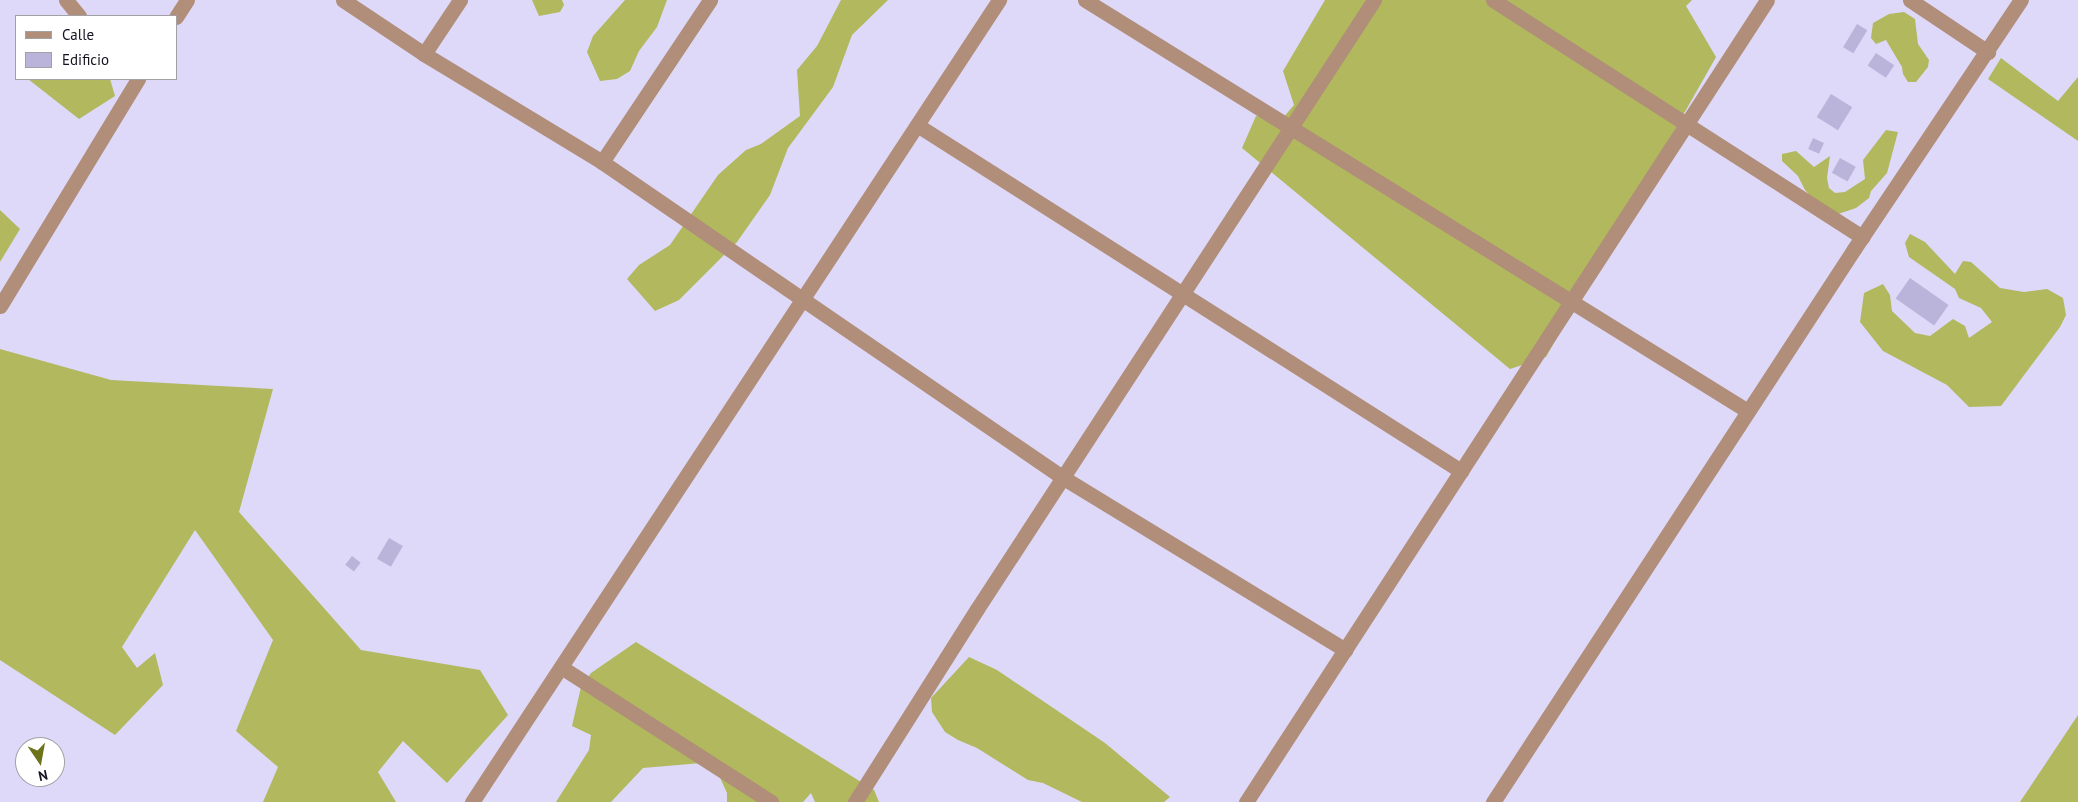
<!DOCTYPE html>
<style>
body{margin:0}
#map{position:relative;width:2078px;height:802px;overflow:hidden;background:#ded9f9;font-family:"PT Sans",sans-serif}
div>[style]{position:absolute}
.forest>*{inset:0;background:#b1b85d}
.building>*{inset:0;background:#bab3da;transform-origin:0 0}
.minor>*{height:15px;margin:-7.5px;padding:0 7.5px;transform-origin:7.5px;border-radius:7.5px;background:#b18e79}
span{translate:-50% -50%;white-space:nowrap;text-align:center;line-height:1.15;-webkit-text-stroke:4px #fff;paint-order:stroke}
.legend{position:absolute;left:15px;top:15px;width:162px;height:65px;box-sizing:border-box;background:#fff;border:1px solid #a1a1a6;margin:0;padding:6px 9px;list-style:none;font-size:15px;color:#151320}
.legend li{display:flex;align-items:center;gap:10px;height:25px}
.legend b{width:25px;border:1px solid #a1a1a6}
.north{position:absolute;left:15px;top:737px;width:50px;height:50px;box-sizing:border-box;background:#fff;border:1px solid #a1a1a6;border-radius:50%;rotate:168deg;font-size:14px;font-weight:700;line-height:20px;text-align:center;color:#151320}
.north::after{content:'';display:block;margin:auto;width:18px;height:22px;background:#6d731a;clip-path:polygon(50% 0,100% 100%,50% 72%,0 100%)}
</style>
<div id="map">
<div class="forest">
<div style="clip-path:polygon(532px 0,562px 0,564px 5px,560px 12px,539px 16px)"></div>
<div style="clip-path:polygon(625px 0,667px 0,657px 27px,639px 51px,630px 71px,617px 79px,600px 81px,587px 52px,593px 36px)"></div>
<div style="clip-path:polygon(841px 0,888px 0,852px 35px,833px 87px,788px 148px,770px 195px,737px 242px,679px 300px,655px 311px,627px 279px,639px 265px,670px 245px,718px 175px,746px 150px,761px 144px,800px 116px,797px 70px,817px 46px)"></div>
<div style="clip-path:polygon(1325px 0,1692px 0,1686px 6px,1716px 57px,1546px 357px,1510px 369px,1242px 148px,1256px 116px,1282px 119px,1294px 105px,1283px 71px)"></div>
<div style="clip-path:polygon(1904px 12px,1915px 19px,1918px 44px,1929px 60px,1928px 67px,1916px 82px,1908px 82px,1903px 74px,1902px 67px,1886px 40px,1876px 44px,1871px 38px,1873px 23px,1889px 14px)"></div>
<div style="clip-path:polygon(2001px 58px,2058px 101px,2078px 77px,2078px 141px,1988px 79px)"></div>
<div style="clip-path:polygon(28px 79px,110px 79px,115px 96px,79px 119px)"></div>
<div style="clip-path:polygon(1886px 130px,1898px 132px,1887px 173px,1871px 191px,1869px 198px,1856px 208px,1829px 217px,1805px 190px,1798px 176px,1782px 161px,1782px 154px,1796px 151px,1814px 167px,1830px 156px,1827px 178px,1829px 188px,1835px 193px,1845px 192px,1865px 179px,1863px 160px)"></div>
<div style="clip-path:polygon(0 210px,20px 229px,0 262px)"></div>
<div style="clip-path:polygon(1910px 234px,1925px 242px,1955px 274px,1963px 261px,1971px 262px,2000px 288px,2024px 292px,2047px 289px,2063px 298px,2066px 315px,2060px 327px,2001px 406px,1969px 407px,1947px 385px,1883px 351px,1860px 322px,1864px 293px,1883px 284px,1890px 295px,1892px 311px,1915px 333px,1930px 336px,1953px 319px,1965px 326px,1969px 338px,1992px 322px,1981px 308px,1959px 298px,1955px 289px,1909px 257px,1905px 243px)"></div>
<div style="clip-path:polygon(0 349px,111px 380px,273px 389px,239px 512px,361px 650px,480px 670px,508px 715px,447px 783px,403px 741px,378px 772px,396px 802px,263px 802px,278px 767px,236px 731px,273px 640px,195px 530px,122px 647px,137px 668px,155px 653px,163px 685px,115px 735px,0 660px)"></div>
<div style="clip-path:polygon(636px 642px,874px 790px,879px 802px,815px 802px,811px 793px,803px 802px,727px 802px,727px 793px,713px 762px,643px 768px,611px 802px,556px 802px,589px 750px,591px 735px,572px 726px,581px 687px,591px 673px)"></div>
<div style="clip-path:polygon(969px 657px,997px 670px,1105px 743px,1170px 797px,1164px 802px,1082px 802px,1043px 783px,1028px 780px,977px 748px,958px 740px,945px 732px,932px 712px,931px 698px)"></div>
<div style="clip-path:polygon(2078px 715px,2078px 802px,2020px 802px)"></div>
</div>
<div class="building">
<div style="left:1857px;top:24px;width:12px;height:27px;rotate:31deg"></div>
<div style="left:1876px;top:53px;width:22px;height:15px;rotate:34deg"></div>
<div style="left:1831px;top:94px;width:25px;height:27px;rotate:32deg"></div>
<div style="left:1813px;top:138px;width:12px;height:12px;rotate:24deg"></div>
<div style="left:1840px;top:158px;width:18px;height:17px;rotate:29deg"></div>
<div style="left:1910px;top:278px;width:47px;height:25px;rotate:35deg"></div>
<div style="left:389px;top:538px;width:16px;height:24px;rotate:30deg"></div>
<div style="left:352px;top:556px;width:11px;height:11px;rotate:38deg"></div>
</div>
<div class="minor">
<div style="left:66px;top:0;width:21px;rotate:51deg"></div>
<div style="left:343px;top:0;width:97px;rotate:33.7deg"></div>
<div style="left:424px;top:54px;width:208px;rotate:31.2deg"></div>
<div style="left:602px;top:162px;width:558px;rotate:34.4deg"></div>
<div style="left:1062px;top:477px;width:332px;rotate:31.4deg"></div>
<div style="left:1085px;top:0;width:780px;rotate:31.8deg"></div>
<div style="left:1493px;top:0;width:439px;rotate:32.7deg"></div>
<div style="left:1910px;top:0;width:94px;rotate:33.7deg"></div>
<div style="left:176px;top:17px;width:20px;rotate:-57deg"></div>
<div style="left:424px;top:54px;width:65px;rotate:-56.3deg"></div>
<div style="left:917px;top:125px;width:645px;rotate:32.46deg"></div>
<div style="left:602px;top:162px;width:195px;rotate:-56.3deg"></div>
<div style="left:0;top:306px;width:266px;rotate:-58.7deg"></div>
<div style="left:561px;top:667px;width:250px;rotate:32.7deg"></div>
<div style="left:472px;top:802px;width:960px;rotate:-56.69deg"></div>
<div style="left:855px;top:802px;width:228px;rotate:-57.7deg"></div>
<div style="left:977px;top:609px;width:727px;rotate:-56.9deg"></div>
<div style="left:1246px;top:802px;width:956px;rotate:-56.99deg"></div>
<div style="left:1493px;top:802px;width:660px;rotate:-56.86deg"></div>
<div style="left:1854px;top:249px;width:300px;rotate:-56.2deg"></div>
</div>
<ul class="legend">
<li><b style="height:6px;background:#b18e79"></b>Calle</li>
<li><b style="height:14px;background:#bab3da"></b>Edificio</li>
</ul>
<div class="north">N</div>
</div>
